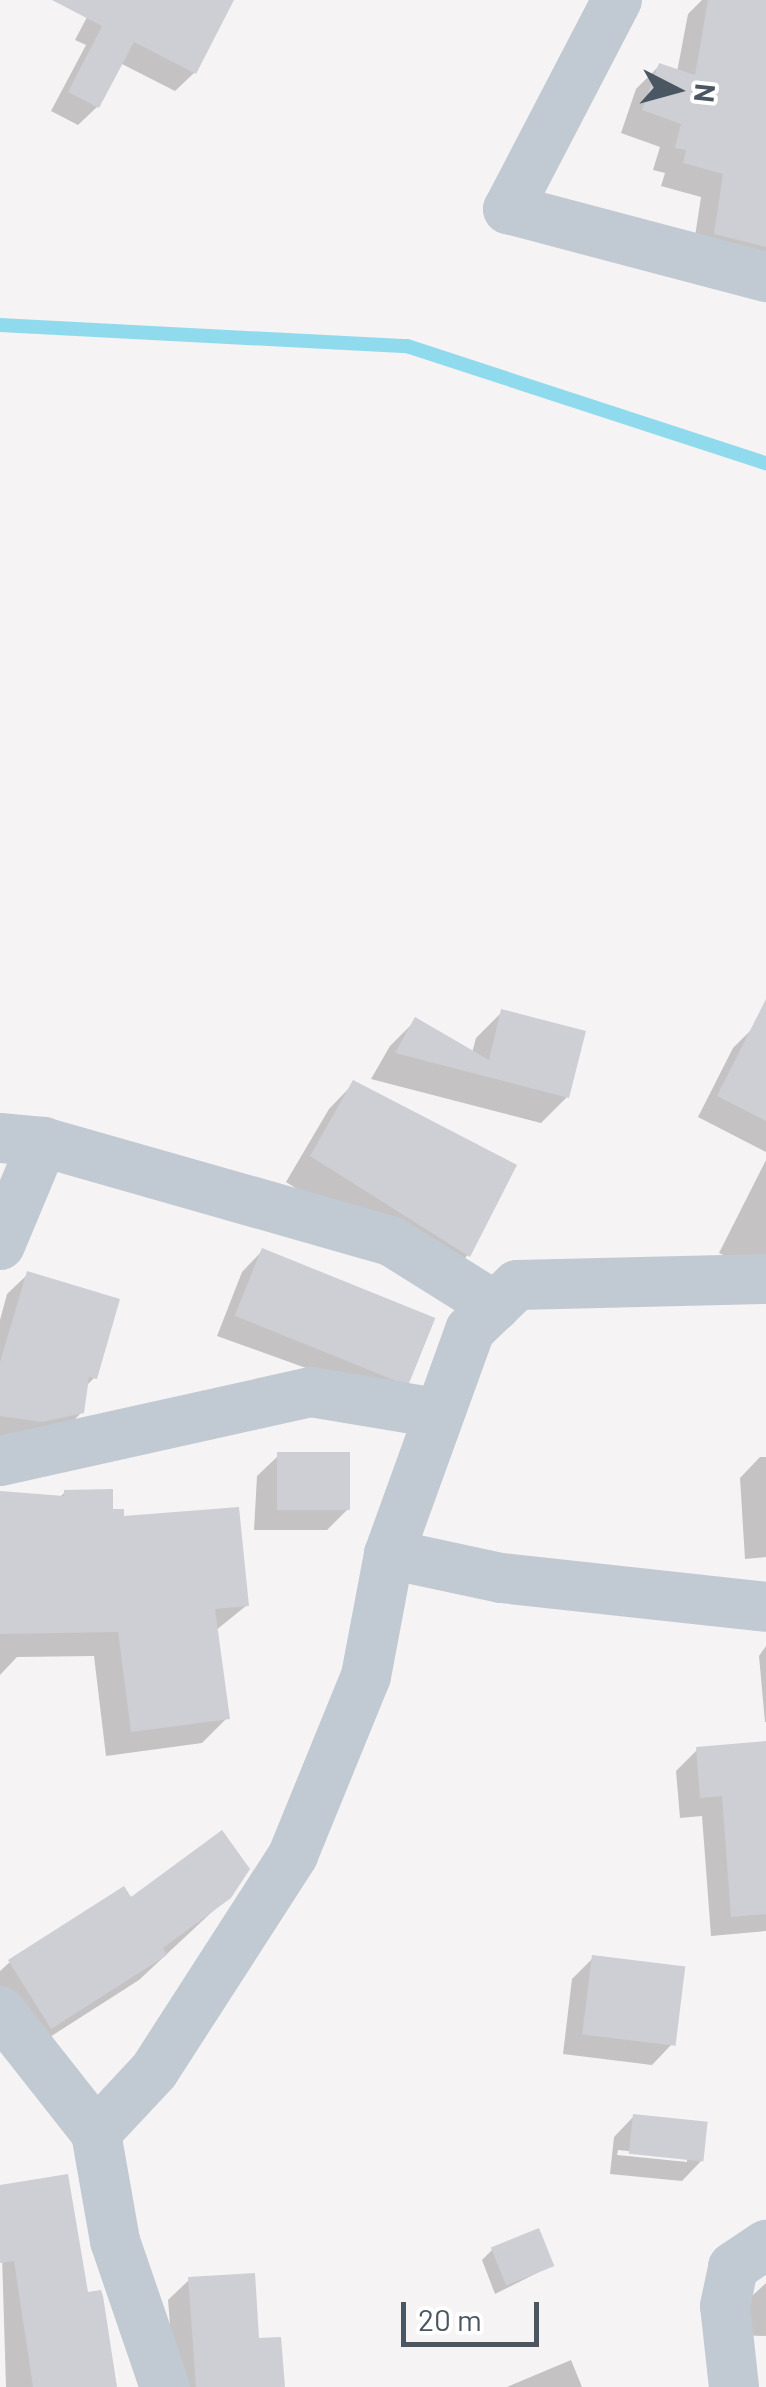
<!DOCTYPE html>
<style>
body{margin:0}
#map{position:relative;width:766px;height:2387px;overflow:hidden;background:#f5f3f3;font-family:Barlow,sans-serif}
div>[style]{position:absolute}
.shadow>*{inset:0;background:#0003}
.stream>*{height:14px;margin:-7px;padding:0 7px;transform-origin:7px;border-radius:7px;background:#90daee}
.building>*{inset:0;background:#cdcfd5;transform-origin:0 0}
.street>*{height:50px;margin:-25px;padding:0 25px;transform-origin:25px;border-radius:25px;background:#c1cad2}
span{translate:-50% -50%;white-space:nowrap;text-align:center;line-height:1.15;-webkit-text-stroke:10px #fff;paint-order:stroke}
.north{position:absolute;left:626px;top:40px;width:100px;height:100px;-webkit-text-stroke:8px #fff;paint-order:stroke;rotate:96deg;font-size:28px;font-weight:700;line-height:40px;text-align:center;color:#4a5661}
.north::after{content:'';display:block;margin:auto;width:35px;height:45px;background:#4a5661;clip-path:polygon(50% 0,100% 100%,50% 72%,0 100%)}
.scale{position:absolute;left:401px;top:2302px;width:138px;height:45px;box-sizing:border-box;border:5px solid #4a5661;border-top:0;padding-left:12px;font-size:30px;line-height:35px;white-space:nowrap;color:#4a5661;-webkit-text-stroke:8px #fff;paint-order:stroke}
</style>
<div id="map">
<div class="shadow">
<div style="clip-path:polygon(96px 0,215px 0,228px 7px,194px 73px,175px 91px,120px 63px,97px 107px,78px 125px,51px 111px,86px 45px,75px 40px)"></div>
<div style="clip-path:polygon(702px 0,766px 1px,766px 291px,692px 256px,701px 197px,661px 186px,665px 173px,653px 170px,660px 147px,621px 133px,636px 89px,659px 66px,677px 72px,688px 14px)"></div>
<div style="clip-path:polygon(502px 1012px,567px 1097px,541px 1123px,371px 1079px,390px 1046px,415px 1021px,472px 1053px,476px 1038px)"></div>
<div style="clip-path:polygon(754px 1027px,766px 1033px,766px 1152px,698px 1117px,733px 1048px)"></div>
<div style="clip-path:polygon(354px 1083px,468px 1255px,443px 1280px,286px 1182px,329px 1109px)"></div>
<div style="clip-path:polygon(766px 1160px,766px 1275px,719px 1253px)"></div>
<div style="clip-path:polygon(262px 1251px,410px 1377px,389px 1398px,217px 1336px,242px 1272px)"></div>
<div style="clip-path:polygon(28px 1274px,94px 1378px,86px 1386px,82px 1412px,61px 1433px,0 1439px,0 1320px,7px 1294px)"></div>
<div style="clip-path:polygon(278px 1456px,348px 1509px,327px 1530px,254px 1530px,257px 1476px)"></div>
<div style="clip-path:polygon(760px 1457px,766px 1457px,766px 1557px,745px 1559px,740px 1478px)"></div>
<div style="clip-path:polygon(65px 1492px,122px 1519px,247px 1605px,215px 1631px,227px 1718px,202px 1743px,106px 1756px,94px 1656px,17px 1657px,0 1675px,0 1493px,59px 1498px)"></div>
<div style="clip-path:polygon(766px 1646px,766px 1722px,765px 1722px,759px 1656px)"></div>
<div style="clip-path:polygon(766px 1744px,766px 1931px,711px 1936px,702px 1816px,680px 1818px,676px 1771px,697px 1750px)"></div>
<div style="clip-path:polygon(229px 1896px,139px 1980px,25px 2053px,0 2013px,0 1971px,10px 1962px,130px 1901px)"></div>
<div style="clip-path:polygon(593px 1958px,672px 2044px,652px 2065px,563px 2054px,572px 1979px)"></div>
<div style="clip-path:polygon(evenodd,634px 2116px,702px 2160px,682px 2181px,610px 2174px,614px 2137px,634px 2116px,618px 2150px,687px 2157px,687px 2162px,617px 2155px,618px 2150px)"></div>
<div style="clip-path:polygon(0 2188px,86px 2295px,115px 2387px,6px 2387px)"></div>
<div style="clip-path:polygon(492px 2250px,551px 2266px,495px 2294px,482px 2260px)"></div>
<div style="clip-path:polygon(189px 2280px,257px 2341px,282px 2387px,175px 2387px,168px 2300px)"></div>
<div style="clip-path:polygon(766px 2283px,766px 2336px,736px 2335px,739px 2308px)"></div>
<div style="clip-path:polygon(571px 2360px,582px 2387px,507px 2387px)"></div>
</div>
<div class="stream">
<div style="left:0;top:325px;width:408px;rotate:3deg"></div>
<div style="left:407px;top:346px;width:378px;rotate:18.1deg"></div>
</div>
<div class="building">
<div style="clip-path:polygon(52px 0,234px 0,196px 74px,134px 42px,99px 108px,68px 92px,102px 26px)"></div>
<div style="clip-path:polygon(708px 0,766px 0,766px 247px,714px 234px,723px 174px,683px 163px,686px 150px,675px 148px,681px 124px,642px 110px,659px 63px,695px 75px)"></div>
<div style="clip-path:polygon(766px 999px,766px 1121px,717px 1096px)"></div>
<div style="clip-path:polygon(501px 1009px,586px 1031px,569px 1098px,395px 1053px,415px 1017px,489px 1060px)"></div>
<div style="clip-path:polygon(353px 1080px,517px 1165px,470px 1257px,310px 1156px)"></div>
<div style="left:262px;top:1248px;width:187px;height:73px;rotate:22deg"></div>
<div style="clip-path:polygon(27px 1271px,120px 1299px,97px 1379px,89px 1377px,84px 1413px,42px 1422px,0 1416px,0 1362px)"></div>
<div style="left:350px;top:1452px;width:58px;height:73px;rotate:90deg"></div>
<div style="clip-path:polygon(113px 1489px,113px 1509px,124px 1509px,124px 1516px,239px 1507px,249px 1606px,215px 1609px,230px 1719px,131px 1732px,118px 1632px,0 1634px,0 1491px,64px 1496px,64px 1490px)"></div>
<div style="clip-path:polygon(766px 1741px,766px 1914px,731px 1917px,722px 1796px,700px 1798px,696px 1747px)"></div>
<div style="clip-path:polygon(222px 1830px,250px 1869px,231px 1898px,163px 1948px,167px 1955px,51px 2029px,8px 1960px,124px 1886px,131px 1897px)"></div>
<div style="left:592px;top:1955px;width:94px;height:80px;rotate:7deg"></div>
<div style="left:633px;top:2114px;width:75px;height:40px;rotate:6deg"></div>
<div style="clip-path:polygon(68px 2174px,88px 2292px,101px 2290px,103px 2296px,117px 2387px,33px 2387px,14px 2261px,0 2263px,0 2185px)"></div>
<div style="left:539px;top:2228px;width:41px;height:52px;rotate:68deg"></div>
<div style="clip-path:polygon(255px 2273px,259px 2338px,281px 2337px,285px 2387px,196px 2387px,188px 2277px)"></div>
</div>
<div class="street">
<div style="left:617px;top:0;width:236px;rotate:117.5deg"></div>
<div style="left:508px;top:209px;width:267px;rotate:14.8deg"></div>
<div style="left:0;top:1138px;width:43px;rotate:5.3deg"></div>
<div style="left:43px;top:1142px;width:362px;rotate:15.9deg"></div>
<div style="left:391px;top:1241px;width:123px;rotate:32deg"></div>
<div style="left:0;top:1245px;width:112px;rotate:-67.3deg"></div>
<div style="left:0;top:1461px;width:319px;rotate:-12.5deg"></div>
<div style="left:311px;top:1392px;width:128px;rotate:9.5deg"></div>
<div style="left:389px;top:1554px;width:115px;rotate:12.1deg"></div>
<div style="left:501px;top:1578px;width:267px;rotate:6.2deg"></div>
<div style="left:0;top:2011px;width:155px;rotate:51.8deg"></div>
<div style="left:96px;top:2133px;width:110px;rotate:80deg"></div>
<div style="left:115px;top:2241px;width:154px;rotate:71.1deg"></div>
<div style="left:96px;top:2133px;width:85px;rotate:-46.9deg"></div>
<div style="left:154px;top:2071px;width:257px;rotate:-57.2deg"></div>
<div style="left:293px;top:1855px;width:193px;rotate:-67.8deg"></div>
<div style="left:366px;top:1676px;width:124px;rotate:-79.3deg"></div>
<div style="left:389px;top:1554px;width:238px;rotate:-70.1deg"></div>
<div style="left:470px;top:1330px;width:65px;rotate:-43.8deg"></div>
<div style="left:517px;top:1285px;width:249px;rotate:-1.4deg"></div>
<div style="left:734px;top:2387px;width:81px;rotate:-96.3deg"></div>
<div style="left:725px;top:2306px;width:40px;rotate:-78deg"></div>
<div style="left:733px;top:2267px;width:40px;rotate:-34deg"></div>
</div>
<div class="north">N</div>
<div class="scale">20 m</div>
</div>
